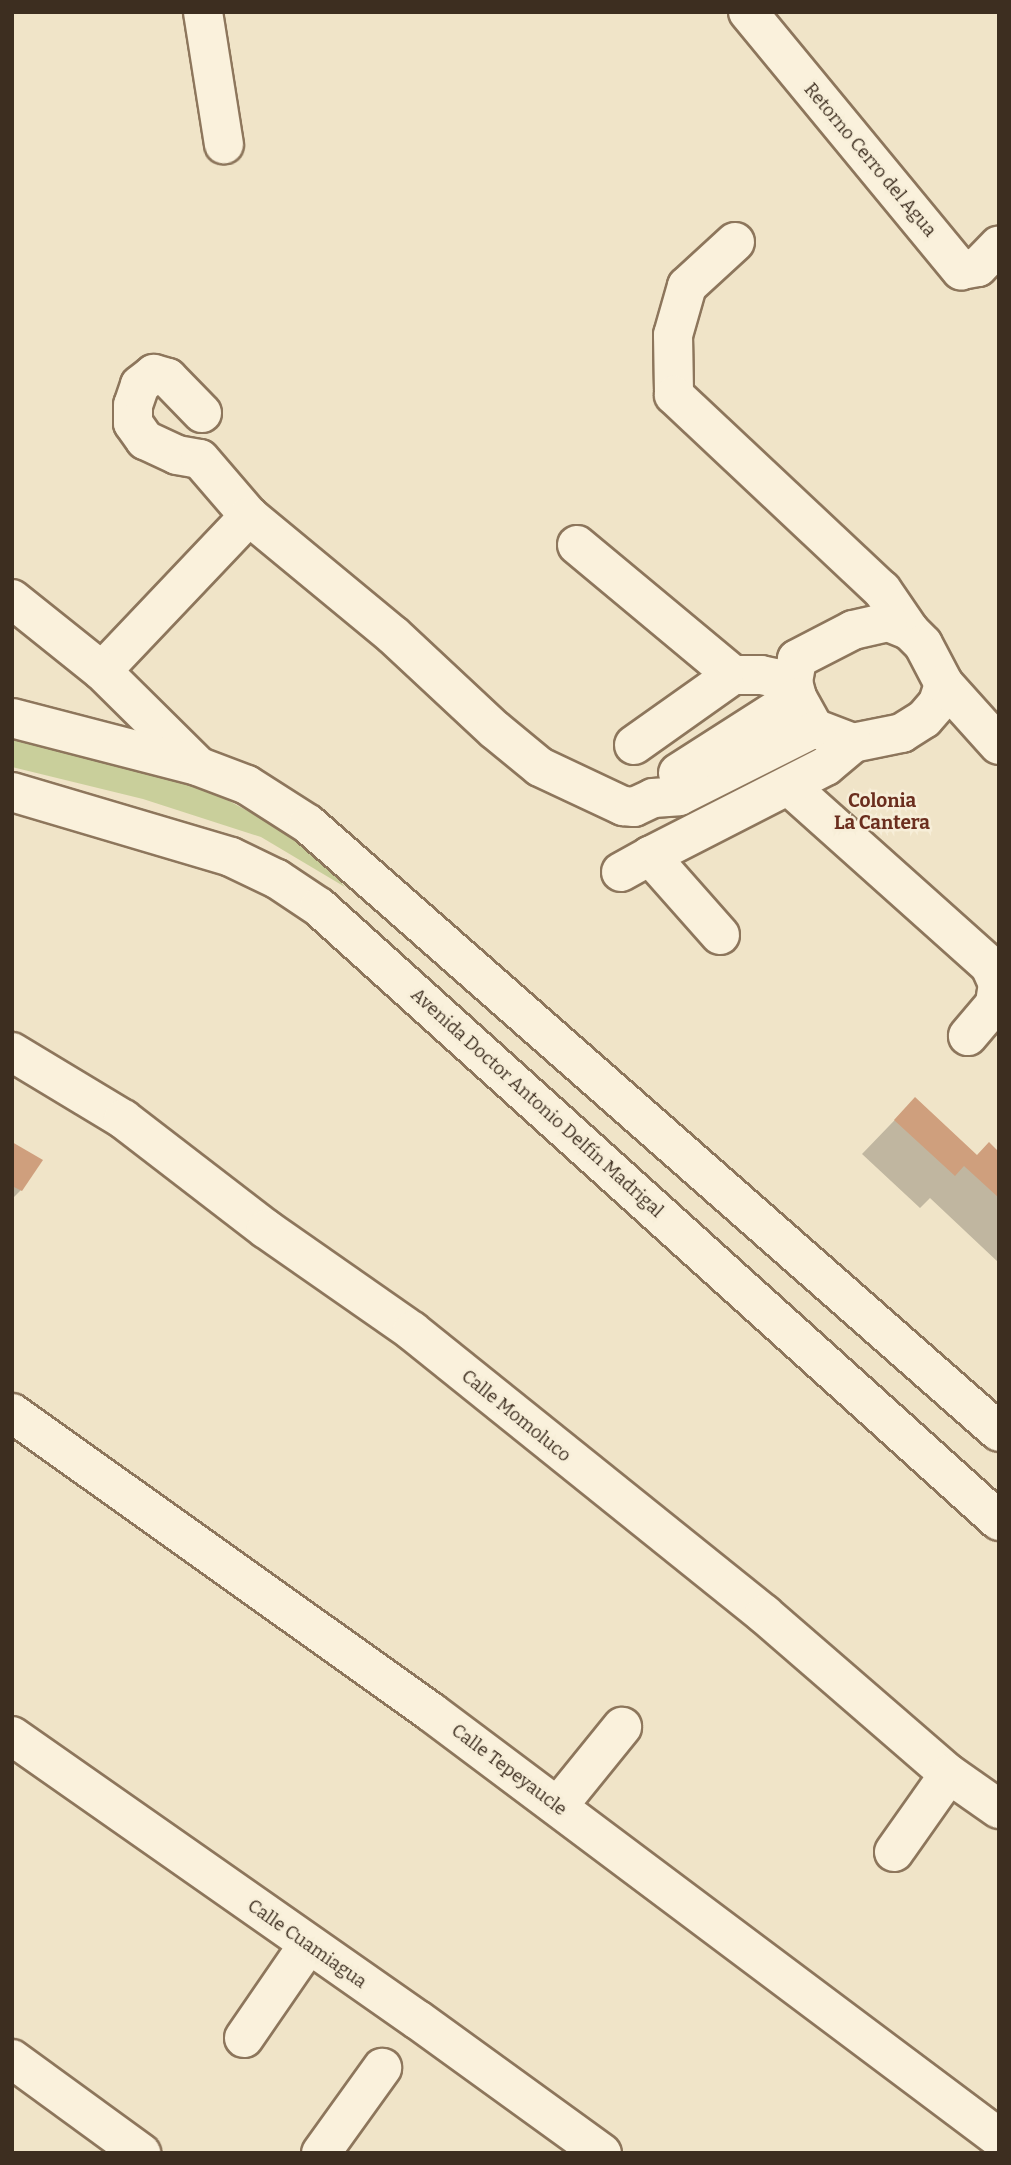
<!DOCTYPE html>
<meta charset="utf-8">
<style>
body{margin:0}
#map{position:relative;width:1011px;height:2165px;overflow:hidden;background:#f0e4c8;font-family:Bitter,serif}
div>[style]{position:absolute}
.green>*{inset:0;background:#c9cf9b}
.shadow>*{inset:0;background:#0003}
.building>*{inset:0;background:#cf9f7d}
.roads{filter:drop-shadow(2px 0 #8d765c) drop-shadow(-2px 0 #8d765c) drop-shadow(0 2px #8d765c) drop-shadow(0 -2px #8d765c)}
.minor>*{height:38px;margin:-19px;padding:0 19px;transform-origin:19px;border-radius:19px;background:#faf1dc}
.secondary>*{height:38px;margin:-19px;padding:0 19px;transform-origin:19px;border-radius:19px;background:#faf1dc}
span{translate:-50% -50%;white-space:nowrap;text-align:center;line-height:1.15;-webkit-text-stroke:5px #f7eed8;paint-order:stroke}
.street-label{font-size:18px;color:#3d2e20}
.neighbourhood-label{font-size:19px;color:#6b2e1e;font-weight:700}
.frame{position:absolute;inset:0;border:14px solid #3d2e20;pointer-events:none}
</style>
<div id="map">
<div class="green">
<div style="clip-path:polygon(12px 729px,166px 767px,307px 843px,345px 887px,261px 837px,143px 799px,12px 767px)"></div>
</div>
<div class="shadow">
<div style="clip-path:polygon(915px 1099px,977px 1157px,999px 1154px,999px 1263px,930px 1198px,920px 1208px,862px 1154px)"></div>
<div style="clip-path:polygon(12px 1145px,21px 1190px,12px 1199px)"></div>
</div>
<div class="building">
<div style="clip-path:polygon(915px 1097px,977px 1155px,989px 1142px,999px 1152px,999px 1198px,964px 1166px,955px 1176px,894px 1120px)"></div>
<div style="clip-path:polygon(12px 1142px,43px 1160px,22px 1191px,12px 1186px)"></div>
</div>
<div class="roads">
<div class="minor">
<div style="left:203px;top:12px;width:134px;rotate:81deg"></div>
<div style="left:748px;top:12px;width:335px;rotate:50.5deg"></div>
<div style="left:961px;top:270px;width:17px;rotate:-10deg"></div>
<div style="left:978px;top:267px;width:30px;rotate:-46deg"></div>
<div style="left:735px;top:242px;width:65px;rotate:137.5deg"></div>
<div style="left:687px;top:286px;width:51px;rotate:105.9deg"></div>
<div style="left:673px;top:335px;width:60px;rotate:89deg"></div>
<div style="left:674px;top:395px;width:285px;rotate:43.2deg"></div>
<div style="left:882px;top:590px;width:50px;rotate:55.7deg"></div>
<div style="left:202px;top:413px;width:49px;rotate:-134.2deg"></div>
<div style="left:168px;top:378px;width:15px;rotate:-164deg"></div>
<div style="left:154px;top:374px;width:18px;rotate:142deg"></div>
<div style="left:140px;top:385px;width:21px;rotate:109deg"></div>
<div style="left:133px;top:405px;width:18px;rotate:90deg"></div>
<div style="left:133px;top:423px;width:21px;rotate:55deg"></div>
<div style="left:145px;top:440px;width:35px;rotate:25deg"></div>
<div style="left:177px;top:455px;width:23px;rotate:10deg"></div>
<div style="left:200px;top:459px;width:75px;rotate:49.3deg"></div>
<div style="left:249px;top:516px;width:187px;rotate:39.6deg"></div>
<div style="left:393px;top:635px;width:139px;rotate:43deg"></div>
<div style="left:495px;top:730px;width:58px;rotate:39.4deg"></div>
<div style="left:540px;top:767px;width:92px;rotate:25.2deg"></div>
<div style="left:623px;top:806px;width:11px;rotate:5deg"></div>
<div style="left:634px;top:807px;width:21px;rotate:-25deg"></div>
<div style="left:653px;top:798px;width:26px;rotate:-4deg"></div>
<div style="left:679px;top:796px;width:151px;rotate:-26.7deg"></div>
<div style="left:577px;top:545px;width:203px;rotate:39.8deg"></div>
<div style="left:888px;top:622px;width:24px;rotate:22deg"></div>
<div style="left:910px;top:631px;width:18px;rotate:45deg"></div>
<div style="left:923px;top:644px;width:45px;rotate:62.3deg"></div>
<div style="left:944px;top:684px;width:20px;rotate:108deg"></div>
<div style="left:938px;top:703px;width:21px;rotate:131deg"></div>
<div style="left:924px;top:719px;width:26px;rotate:148deg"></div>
<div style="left:902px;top:733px;width:50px;rotate:168.5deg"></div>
<div style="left:853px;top:743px;width:42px;rotate:-159deg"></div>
<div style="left:814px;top:728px;width:35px;rotate:-119deg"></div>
<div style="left:797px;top:697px;width:16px;rotate:-105deg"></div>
<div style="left:793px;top:682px;width:23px;rotate:-80deg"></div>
<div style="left:797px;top:659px;width:63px;rotate:-27.4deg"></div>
<div style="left:853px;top:630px;width:36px;rotate:-13deg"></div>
<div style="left:102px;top:671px;width:214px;rotate:-46.5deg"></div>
<div style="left:944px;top:684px;width:82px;rotate:48deg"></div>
<div style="left:634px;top:745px;width:121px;rotate:-35.3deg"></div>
<div style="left:733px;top:675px;width:28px"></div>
<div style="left:761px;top:675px;width:33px;rotate:12deg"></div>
<div style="left:678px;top:773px;width:141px;rotate:-32.6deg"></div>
<div style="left:789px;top:786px;width:270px;rotate:41.8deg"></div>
<div style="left:990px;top:966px;width:20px;rotate:66deg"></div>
<div style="left:998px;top:984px;width:20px;rotate:99deg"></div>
<div style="left:995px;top:1004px;width:42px;rotate:130.2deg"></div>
<div style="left:621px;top:872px;width:33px;rotate:-29deg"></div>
<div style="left:720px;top:935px;width:106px;rotate:-131.5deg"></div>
<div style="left:650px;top:856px;width:198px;rotate:-27.1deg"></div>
<div style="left:826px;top:766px;width:35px;rotate:-40deg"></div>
<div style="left:12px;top:1052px;width:130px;rotate:31.1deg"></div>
<div style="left:123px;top:1119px;width:180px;rotate:37.6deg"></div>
<div style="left:266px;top:1229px;width:178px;rotate:34.9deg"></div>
<div style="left:412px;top:1331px;width:452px;rotate:38.8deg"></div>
<div style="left:764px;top:1614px;width:245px;rotate:40.9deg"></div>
<div style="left:949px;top:1774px;width:61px;rotate:35deg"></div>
<div style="left:12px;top:1413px;width:515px;rotate:35.51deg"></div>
<div style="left:431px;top:1712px;width:710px;rotate:36.87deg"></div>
<div style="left:12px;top:1736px;width:495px;rotate:35deg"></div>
<div style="left:418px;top:2020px;width:227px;rotate:35.9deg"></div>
<div style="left:558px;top:1806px;width:102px;rotate:-51deg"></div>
<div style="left:894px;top:1852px;width:95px;rotate:-54.8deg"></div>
<div style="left:244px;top:2038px;width:113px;rotate:-55.5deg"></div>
<div style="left:12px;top:2059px;width:160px;rotate:36.1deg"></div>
<div style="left:321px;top:2153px;width:105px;rotate:-54.3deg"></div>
</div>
<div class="secondary">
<div style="left:12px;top:599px;width:115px;rotate:38.7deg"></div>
<div style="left:102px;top:671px;width:132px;rotate:44.7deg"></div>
<div style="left:12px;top:718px;width:191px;rotate:14.5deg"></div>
<div style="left:197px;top:766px;width:53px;rotate:20.8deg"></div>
<div style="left:247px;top:785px;width:72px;rotate:32.6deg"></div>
<div style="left:308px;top:824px;width:920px;rotate:41.34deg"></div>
<div style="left:12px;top:792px;width:228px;rotate:16.5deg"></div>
<div style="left:231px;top:857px;width:51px;rotate:25.6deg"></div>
<div style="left:277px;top:879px;width:50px;rotate:33.7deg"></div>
<div style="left:319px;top:907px;width:916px;rotate:42.08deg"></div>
</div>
</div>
<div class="street-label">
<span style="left:870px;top:160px;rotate:50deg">Retorno Cerro del Agua</span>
<span style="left:537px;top:1103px;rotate:42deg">Avenida Doctor Antonio Delfín Madrigal</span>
<span style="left:516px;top:1416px;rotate:39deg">Calle Momoluco</span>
<span style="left:509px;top:1770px;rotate:37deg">Calle Tepeyaucle</span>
<span style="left:307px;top:1944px;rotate:35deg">Calle Cuamiagua</span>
</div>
<div class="neighbourhood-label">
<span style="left:882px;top:812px">Colonia<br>La Cantera</span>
</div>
<div class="frame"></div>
</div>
